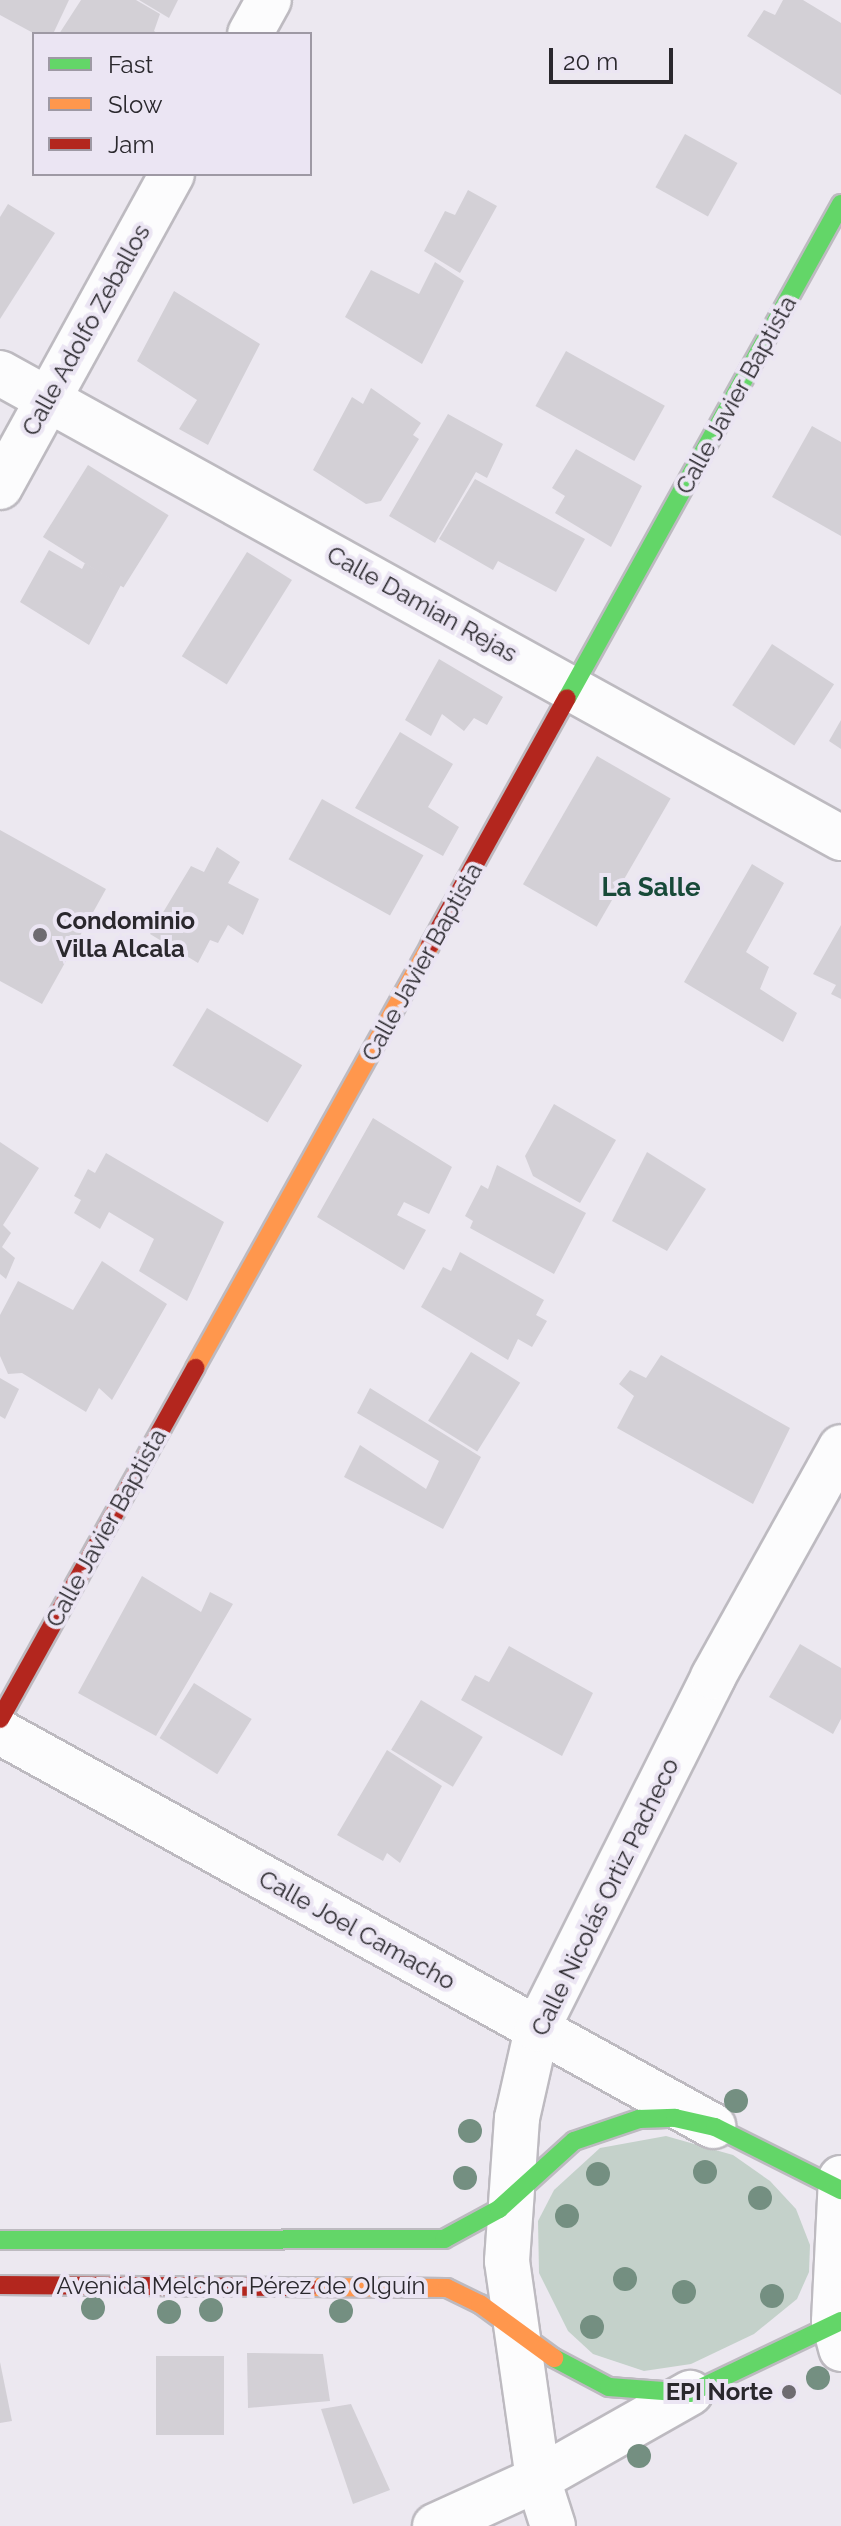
<!DOCTYPE html>
<meta charset="utf-8">
<style>
body{margin:0}
#map{position:relative;width:841px;height:2526px;overflow:hidden;background:#ece8f0;font-family:Raleway,sans-serif}
div>[style]{position:absolute}
.green>*{inset:0;background:#c4d1ca}
.building>*{inset:0;background:#d3d0d6;transform-origin:0 0}
.roads{filter:drop-shadow(2px 0 #bdbac0) drop-shadow(-2px 0 #bdbac0) drop-shadow(0 2px #bdbac0) drop-shadow(0 -2px #bdbac0)}
.street>*{height:44px;margin:-22px;padding:0 22px;transform-origin:22px;border-radius:22px;background:#fcfcfd}
.fast>*{height:18px;margin:-9px;padding:0 9px;transform-origin:9px;border-radius:9px;background:#63d668}
.slow>*{height:18px;margin:-9px;padding:0 9px;transform-origin:9px;border-radius:9px;background:#ff974d}
.jam>*{height:18px;margin:-9px;padding:0 9px;transform-origin:9px;border-radius:9px;background:#b3261e}
.trees>*{width:24px;height:24px;margin:-12px;border-radius:50%;background:#748f81}
.dots>*{width:22px;height:22px;translate:-50% -50%;box-sizing:border-box;border:4px solid #ebe5f3;border-radius:50%}
span{translate:-50% -50%;white-space:nowrap;text-align:center;line-height:1.15;-webkit-text-stroke:8px #ebe5f3;paint-order:stroke}
.street-label{font-size:24px;color:#2a282d}
.poi-label{font-size:24px;color:#2a282d;font-weight:700}
.left{translate:0 -50%;text-align:left}
.right{translate:-100% -50%;text-align:right}
.neighbourhood-label{font-size:26px;color:#174939;font-weight:700}
.legend{position:absolute;left:32px;top:32px;width:280px;height:144px;box-sizing:border-box;background:#ebe5f3;border:2px solid #9e99a4;margin:0;padding:10px 14px;list-style:none;font-size:24px;color:#2a282d}
.legend li{display:flex;align-items:center;gap:16px;height:40px}
.legend b{width:40px;border:2px solid #9e99a4}
.scale{position:absolute;left:549px;top:48px;width:124px;height:36px;box-sizing:border-box;border:4px solid #2a282d;border-top:0;padding-left:10px;font-size:24px;line-height:28px;white-space:nowrap;color:#2a282d;-webkit-text-stroke:6px #ebe5f3;paint-order:stroke}
</style>
<div id="map">
<div class="green">
<div style="clip-path:polygon(666px 2136px,733px 2155px,770px 2181px,796px 2209px,810px 2245px,809px 2272px,797px 2299px,754px 2334px,691px 2364px,644px 2371px,593px 2354px,568px 2331px,539px 2273px,538px 2221px,554px 2190px,600px 2148px)"></div>
</div>
<div class="building">
<div style="clip-path:polygon(0 0,69px 0,53px 34px,35px 34px,0 15px)"></div>
<div style="clip-path:polygon(81px 0,136px 0,160px 14px,154px 31px,158px 34px,59px 34px)"></div>
<div style="clip-path:polygon(139px 0,178px 0,169px 18px)"></div>
<div style="clip-path:polygon(783px 0,803px 0,841px 23px,841px 95px,747px 36px,764px 10px,775px 15px)"></div>
<div style="left:685px;top:134px;width:60px;height:61px;rotate:29deg"></div>
<div style="clip-path:polygon(468px 190px,497px 206px,460px 273px,424px 251px,445px 211px,455px 215px)"></div>
<div style="clip-path:polygon(8px 204px,55px 233px,0 319px,0 217px)"></div>
<div style="clip-path:polygon(435px 262px,464px 281px,422px 364px,345px 317px,371px 270px,419px 294px)"></div>
<div style="clip-path:polygon(174px 291px,260px 344px,208px 445px,179px 429px,197px 400px,137px 361px)"></div>
<div style="left:566px;top:351px;width:113px;height:63px;rotate:29deg"></div>
<div style="clip-path:polygon(371px 388px,421px 423px,413px 435px,419px 439px,381px 501px,366px 504px,313px 470px,352px 397px,363px 404px)"></div>
<div style="clip-path:polygon(448px 414px,503px 444px,487px 478px,476px 472px,435px 543px,389px 516px)"></div>
<div style="clip-path:polygon(812px 426px,841px 442px,841px 536px,772px 497px)"></div>
<div style="clip-path:polygon(576px 449px,642px 486px,611px 547px,555px 513px,565px 496px,552px 488px)"></div>
<div style="left:88px;top:465px;width:95px;height:85px;rotate:32deg"></div>
<div style="clip-path:polygon(475px 479px,585px 539px,556px 592px,498px 561px,493px 570px,439px 539px)"></div>
<div style="clip-path:polygon(49px 550px,82px 569px,85px 563px,121px 585px,89px 645px,20px 602px)"></div>
<div style="left:247px;top:552px;width:53px;height:123px;rotate:32deg"></div>
<div style="left:772px;top:644px;width:74px;height:73px;rotate:33deg"></div>
<div style="clip-path:polygon(439px 659px,503px 697px,487px 725px,474px 718px,464px 731px,442px 714px,431px 736px,405px 720px)"></div>
<div style="clip-path:polygon(841px 720px,841px 749px,829px 741px)"></div>
<div style="clip-path:polygon(400px 732px,453px 764px,428px 807px,459px 827px,443px 856px,355px 808px)"></div>
<div style="left:597px;top:756px;width:85px;height:148px;rotate:30deg"></div>
<div style="left:322px;top:799px;width:116px;height:69px;rotate:29deg"></div>
<div style="clip-path:polygon(0 830px,106px 889px,42px 1004px,0 981px)"></div>
<div style="clip-path:polygon(217px 847px,240px 862px,228px 883px,259px 899px,243px 935px,228px 925px,218px 943px,210px 940px,198px 963px,150px 934px,191px 866px,204px 872px)"></div>
<div style="clip-path:polygon(752px 864px,784px 883px,746px 952px,769px 967px,760px 989px,797px 1013px,783px 1042px,684px 982px)"></div>
<div style="clip-path:polygon(841px 925px,841px 999px,831px 994px,836px 985px,813px 974px)"></div>
<div style="left:207px;top:1008px;width:111px;height:67px;rotate:31deg"></div>
<div style="clip-path:polygon(554px 1104px,616px 1140px,580px 1203px,533px 1176px,525px 1156px)"></div>
<div style="clip-path:polygon(373px 1118px,452px 1167px,429px 1214px,404px 1202px,397px 1215px,426px 1230px,404px 1270px,317px 1217px)"></div>
<div style="clip-path:polygon(0 1142px,39px 1168px,3px 1225px,11px 1233px,2px 1247px,15px 1258px,6px 1279px,0 1274px)"></div>
<div style="clip-path:polygon(647px 1152px,706px 1189px,667px 1251px,612px 1221px)"></div>
<div style="clip-path:polygon(106px 1153px,224px 1222px,187px 1301px,139px 1271px,154px 1239px,109px 1212px,100px 1229px,74px 1213px,81px 1200px,74px 1196px,88px 1169px,95px 1173px)"></div>
<div style="clip-path:polygon(497px 1165px,586px 1213px,554px 1274px,470px 1228px,473px 1221px,465px 1216px,481px 1185px,488px 1189px)"></div>
<div style="clip-path:polygon(460px 1252px,544px 1300px,536px 1315px,547px 1321px,532px 1347px,518px 1339px,508px 1360px,421px 1307px,443px 1267px,451px 1271px)"></div>
<div style="clip-path:polygon(102px 1261px,167px 1304px,112px 1400px,99px 1388px,86px 1412px,22px 1373px,8px 1374px,0 1356px,0 1315px,18px 1281px,73px 1310px)"></div>
<div style="left:471px;top:1352px;width:58px;height:81px;rotate:32deg"></div>
<div style="clip-path:polygon(661px 1355px,790px 1428px,753px 1504px,617px 1428px,634px 1396px,619px 1384px,630px 1370px,646px 1378px)"></div>
<div style="clip-path:polygon(0 1378px,19px 1389px,5px 1419px,0 1416px)"></div>
<div style="clip-path:polygon(370px 1388px,481px 1457px,443px 1529px,344px 1477px,360px 1445px,426px 1489px,439px 1461px,357px 1413px)"></div>
<div style="clip-path:polygon(142px 1576px,201px 1612px,210px 1592px,233px 1604px,156px 1736px,78px 1693px)"></div>
<div style="clip-path:polygon(800px 1644px,841px 1668px,841px 1719px,833px 1734px,769px 1697px)"></div>
<div style="clip-path:polygon(509px 1646px,593px 1693px,562px 1756px,461px 1700px,475px 1675px,489px 1682px)"></div>
<div style="left:194px;top:1683px;width:68px;height:65px;rotate:32deg"></div>
<div style="left:421px;top:1700px;width:72px;height:58px;rotate:31deg"></div>
<div style="clip-path:polygon(387px 1750px,442px 1786px,400px 1863px,387px 1853px,383px 1861px,337px 1835px)"></div>
<div style="clip-path:polygon(247px 2353px,323px 2354px,330px 2401px,248px 2408px)"></div>
<div style="left:156px;top:2356px;width:68px;height:79px"></div>
<div style="clip-path:polygon(0 2362px,12px 2421px,0 2423px)"></div>
<div style="clip-path:polygon(351px 2404px,390px 2490px,353px 2504px,321px 2409px)"></div>
</div>
<div class="roads">
<div class="street">
<div style="left:250px;top:34px;width:39px;rotate:-61deg"></div>
<div style="left:0;top:373px;width:961px;rotate:28.94deg"></div>
<div style="left:0;top:487px;width:357px;rotate:-61.2deg"></div>
<div style="left:0;top:1732px;width:815px;rotate:28.92deg"></div>
<div style="left:841px;top:2178px;width:144px;rotate:92.8deg"></div>
<div style="left:834px;top:2322px;width:28px;rotate:75deg"></div>
<div style="left:435px;top:2526px;width:113px;rotate:-24.5deg"></div>
<div style="left:538px;top:2479px;width:175px;rotate:-29.5deg"></div>
<div style="left:553px;top:2526px;width:49px;rotate:-107.7deg"></div>
<div style="left:538px;top:2479px;width:220px;rotate:-98.1deg"></div>
<div style="left:507px;top:2261px;width:143px;rotate:-86deg"></div>
<div style="left:517px;top:2118px;width:91px;rotate:-77.3deg"></div>
<div style="left:537px;top:2029px;width:394px;rotate:-63.4deg"></div>
<div style="left:713px;top:1677px;width:263px;rotate:-60.9deg"></div>
</div>
<div class="fast">
<div style="left:567px;top:698px;width:565px;rotate:-60.98deg"></div>
<div style="left:0;top:2240px;width:444px;rotate:-0.1deg"></div>
<div style="left:444px;top:2239px;width:63px;rotate:-28.6deg"></div>
<div style="left:499px;top:2209px;width:101px;rotate:-42.2deg"></div>
<div style="left:574px;top:2141px;width:69px;rotate:-18.7deg"></div>
<div style="left:639px;top:2119px;width:36px;rotate:-2deg"></div>
<div style="left:675px;top:2118px;width:41px;rotate:12.7deg"></div>
<div style="left:715px;top:2127px;width:141px;rotate:26.6deg"></div>
<div style="left:554px;top:2358px;width:62px;rotate:27.8deg"></div>
<div style="left:609px;top:2387px;width:81px;rotate:4.2deg"></div>
<div style="left:690px;top:2393px;width:167px;rotate:-25.5deg"></div>
</div>
<div class="slow">
<div style="left:195px;top:1368px;width:484px;rotate:-60.9deg"></div>
<div style="left:309px;top:2287px;width:138px;rotate:0.4deg"></div>
<div style="left:447px;top:2288px;width:37px;rotate:26deg"></div>
<div style="left:480px;top:2304px;width:92px;rotate:36.1deg"></div>
</div>
<div class="jam">
<div style="left:430px;top:945px;width:282px;rotate:-61deg"></div>
<div style="left:0;top:1719px;width:402px;rotate:-60.9deg"></div>
<div style="left:0;top:2285px;width:309px;rotate:0.4deg"></div>
</div>
</div>
<div class="trees">
<div style="left:736px;top:2101px"></div>
<div style="left:470px;top:2131px"></div>
<div style="left:705px;top:2172px"></div>
<div style="left:598px;top:2174px"></div>
<div style="left:465px;top:2178px"></div>
<div style="left:760px;top:2198px"></div>
<div style="left:567px;top:2216px"></div>
<div style="left:625px;top:2279px"></div>
<div style="left:684px;top:2292px"></div>
<div style="left:772px;top:2296px"></div>
<div style="left:93px;top:2308px"></div>
<div style="left:211px;top:2310px"></div>
<div style="left:341px;top:2311px"></div>
<div style="left:169px;top:2312px"></div>
<div style="left:592px;top:2327px"></div>
<div style="left:818px;top:2378px"></div>
<div style="left:639px;top:2456px"></div>
</div>
<div class="dots">
<div style="left:40px;top:935px;background:#6e6b71"></div>
<div style="left:789px;top:2392px;background:#6e6b71"></div>
</div>
<div class="street-label">
<span style="left:86px;top:330px;rotate:-61deg">Calle Adolfo Zeballos</span>
<span style="left:736px;top:395px;rotate:-61deg">Calle Javier Baptista</span>
<span style="left:422px;top:604px;rotate:29deg">Calle Damian Rejas</span>
<span style="left:422px;top:962px;rotate:-61deg">Calle Javier Baptista</span>
<span style="left:106px;top:1528px;rotate:-61deg">Calle Javier Baptista</span>
<span style="left:605px;top:1897px;rotate:-64deg">Calle Nicolás Ortiz Pacheco</span>
<span style="left:357px;top:1930px;rotate:29deg">Calle Joel Camacho</span>
<span style="left:241px;top:2286px">Avenida Melchor Pérez de Olguín</span>
</div>
<div class="poi-label">
<span class="left" style="left:56px;top:935px">Condominio<br>Villa Alcala</span>
<span class="right" style="left:773px;top:2392px">EPI Norte</span>
</div>
<div class="neighbourhood-label">
<span style="left:651px;top:888px">La Salle</span>
</div>
<ul class="legend">
<li><b style="height:10px;background:#63d668"></b>Fast</li>
<li><b style="height:10px;background:#ff974d"></b>Slow</li>
<li><b style="height:10px;background:#b3261e"></b>Jam</li>
</ul>
<div class="scale">20 m</div>
</div>
